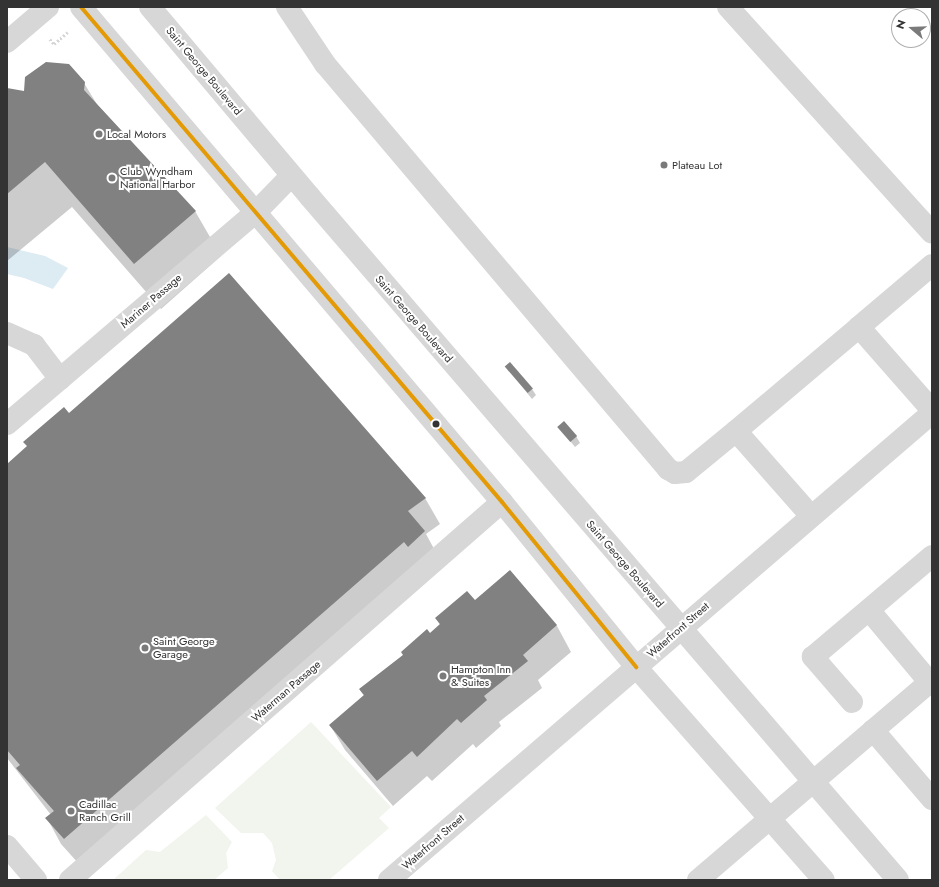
<!DOCTYPE html>
<style>
body{margin:0}
#map{position:relative;width:939px;height:887px;overflow:hidden;background:#fff;font-family:Jost,sans-serif}
div>[style]{position:absolute}
.green>*{inset:0;background:#f1f5ed}
.water>*{inset:0;background:#ddebf3}
.shadow>*{inset:0;background:#0003}
.building>*{inset:0;background:#818181;transform-origin:0 0}
.path>*{height:2.5px;margin-top:-1.25px;transform-origin:0;background:repeating-linear-gradient(90deg,#d6d6d6 0 2px,transparent 0 4px)}
.minor>*{height:22px;margin:-11px;padding:0 11px;transform-origin:11px;border-radius:11px;background:#d7d7d7}
.bus-1>*{height:4px;margin:-2px;padding:0 2px;transform-origin:2px;border-radius:2px;background:#e39a05}
.dots>*{width:11px;height:11px;translate:-50% -50%;box-sizing:border-box;border:2px solid #fff;border-radius:50%}
span{translate:-50% -50%;white-space:nowrap;text-align:center;line-height:1.15;-webkit-text-stroke:4px #fff;paint-order:stroke}
.street-label{font-size:11px;color:#333}
.poi-label{font-size:11px;color:#333}
.left{translate:0 -50%;text-align:left}
.frame{position:absolute;inset:0;border:8px solid #333;pointer-events:none}
.north{position:absolute;left:891px;top:8px;width:40px;height:40px;box-sizing:border-box;background:#fff;border:1px solid #adadad;border-radius:50%;rotate:289deg;font-size:11px;font-weight:700;line-height:16px;text-align:center;color:#333}
.north::after{content:'';display:block;margin:auto;width:14px;height:18px;background:#7a7a7a;clip-path:polygon(50% 0,100% 100%,50% 72%,0 100%)}
</style>
<div id="map">
<div class="green">
<div style="clip-path:polygon(311px 722px,391px 807px,379px 818px,389px 828px,329px 880px,280px 880px,272px 871px,276px 860px,272px 843px,263px 833px,241px 833px,215px 808px)"></div>
<div style="clip-path:polygon(206px 815px,232px 842px,226px 853px,228px 868px,214px 880px,113px 880px,146px 850px,160px 852px)"></div>
</div>
<div class="water">
<div style="clip-path:polygon(7px 247px,45px 256px,68px 268px,53px 289px,24px 278px,7px 274px)"></div>
</div>
<div class="shadow">
<div style="clip-path:polygon(84px 83px,98px 106px,195px 211px,221px 256px,161px 309px,72px 207px,7px 261px,7px 89px,25px 92px)"></div>
<div style="clip-path:polygon(506px 367px,532px 389px,536px 395px,532px 399px)"></div>
<div style="clip-path:polygon(69px 414px,425px 498px,440px 524px,426px 534px,439px 558px,79px 864px,61px 844px,47px 818px,51px 815px,7px 758px,7px 465px,28px 447px,24px 442px)"></div>
<div style="clip-path:polygon(558px 426px,576px 436px,580px 443px,575px 447px)"></div>
<div style="clip-path:polygon(509px 571px,557px 626px,571px 652px,538px 680px,542px 688px,499px 722px,501px 726px,476px 748px,473px 744px,432px 781px,427px 776px,393px 806px,345px 750px,330px 725px,364px 696px,360px 690px,440px 625px,436px 618px,475px 602px)"></div>
</div>
<div class="building">
<div style="clip-path:polygon(46px 62px,69px 64px,85px 82px,84px 90px,196px 211px,134px 264px,45px 162px,7px 194px,7px 88px,24px 91px,25px 77px)"></div>
<div style="clip-path:polygon(229px 273px,426px 498px,408px 511px,425px 531px,408px 547px,404px 542px,64px 839px,45px 818px,54px 811px,16px 768px,20px 765px,7px 750px,7px 464px,27px 446px,23px 442px,64px 407px,69px 413px)"></div>
<div style="left:510px;top:362px;width:35px;height:7px;rotate:49deg"></div>
<div style="left:564px;top:421px;width:20px;height:9px;rotate:49deg"></div>
<div style="clip-path:polygon(510px 570px,557px 625px,523px 655px,528px 661px,484px 696px,487px 700px,461px 723px,457px 719px,417px 757px,412px 751px,377px 781px,329px 725px,364px 695px,359px 689px,403px 655px,401px 652px,427px 629px,430px 633px,440px 624px,435px 618px,467px 591px,475px 600px)"></div>
</div>
<div class="path">
<div style="left:50px;top:39px;width:6px;rotate:51deg"></div>
<div style="left:54px;top:44px;width:18px;rotate:-41deg"></div>
</div>
<div class="minor">
<div style="left:81px;top:7px;width:650px;rotate:49.62deg"></div>
<div style="left:502px;top:502px;width:213px;rotate:50.9deg"></div>
<div style="left:636px;top:667px;width:284px;rotate:48.6deg"></div>
<div style="left:150px;top:7px;width:248px;rotate:49.9deg"></div>
<div style="left:310px;top:197px;width:901px;rotate:49.27deg"></div>
<div style="left:287px;top:7px;width:69px;rotate:56.3deg"></div>
<div style="left:325px;top:64px;width:531px;rotate:49.74deg"></div>
<div style="left:668px;top:469px;width:8px;rotate:30deg"></div>
<div style="left:675px;top:473px;width:11px;rotate:-5deg"></div>
<div style="left:686px;top:472px;width:65px;rotate:-39.4deg"></div>
<div style="left:728px;top:7px;width:304px;rotate:47.9deg"></div>
<div style="left:7px;top:42px;width:54px;rotate:-40.5deg"></div>
<div style="left:859px;top:327px;width:96px;rotate:-40.3deg"></div>
<div style="left:7px;top:333px;width:30px;rotate:24deg"></div>
<div style="left:34px;top:345px;width:43px;rotate:52.6deg"></div>
<div style="left:7px;top:424px;width:328px;rotate:-40.4deg"></div>
<div style="left:257px;top:211px;width:49px;rotate:-45.8deg"></div>
<div style="left:811px;top:516px;width:113px;rotate:-131.4deg"></div>
<div style="left:736px;top:431px;width:161px;rotate:-40.2deg"></div>
<div style="left:859px;top:327px;width:111px;rotate:48.7deg"></div>
<div style="left:869px;top:610px;width:98px;rotate:50deg"></div>
<div style="left:852px;top:702px;width:60px;rotate:-130.9deg"></div>
<div style="left:813px;top:657px;width:156px;rotate:-40.3deg"></div>
<div style="left:873px;top:730px;width:91px;rotate:49.5deg"></div>
<div style="left:7px;top:846px;width:45px;rotate:49.5deg"></div>
<div style="left:70px;top:880px;width:574px;rotate:-41.19deg"></div>
<div style="left:389px;top:880px;width:716px;rotate:-40.7deg"></div>
<div style="left:698px;top:880px;width:305px;rotate:-40.5deg"></div>
</div>
<div class="bus-1">
<div style="left:81px;top:7px;width:650px;rotate:49.62deg"></div>
<div style="left:502px;top:502px;width:213px;rotate:50.9deg"></div>
</div>
<div class="dots">
<div style="left:99px;top:134px;background:#7a7a7a"></div>
<div style="left:664px;top:165px;background:#7a7a7a"></div>
<div style="left:112px;top:178px;background:#7a7a7a"></div>
<div style="left:436px;top:424px;background:#333"></div>
<div style="left:145px;top:648px;background:#7a7a7a"></div>
<div style="left:443px;top:676px;background:#7a7a7a"></div>
<div style="left:71px;top:811px;background:#7a7a7a"></div>
</div>
<div class="street-label">
<span style="left:204px;top:71px;rotate:50deg">Saint George Boulevard</span>
<span style="left:151px;top:301px;rotate:-41deg">Mariner Passage</span>
<span style="left:414px;top:319px;rotate:49deg">Saint George Boulevard</span>
<span style="left:625px;top:564px;rotate:49deg">Saint George Boulevard</span>
<span style="left:678px;top:630px;rotate:-41deg">Waterfront Street</span>
<span style="left:286px;top:691px;rotate:-41deg">Waterman Passage</span>
<span style="left:433px;top:842px;rotate:-41deg">Waterfront Street</span>
</div>
<div class="poi-label">
<span class="left" style="left:107px;top:134px">Local Motors</span>
<span class="left" style="left:672px;top:165px">Plateau Lot</span>
<span class="left" style="left:120px;top:178px">Club Wyndham<br>National Harbor</span>
<span class="left" style="left:153px;top:648px">Saint George<br>Garage</span>
<span class="left" style="left:451px;top:676px">Hampton Inn<br>&amp; Suites</span>
<span class="left" style="left:79px;top:811px">Cadillac<br>Ranch Grill</span>
</div>
<div class="frame"></div>
<div class="north">N</div>
</div>
